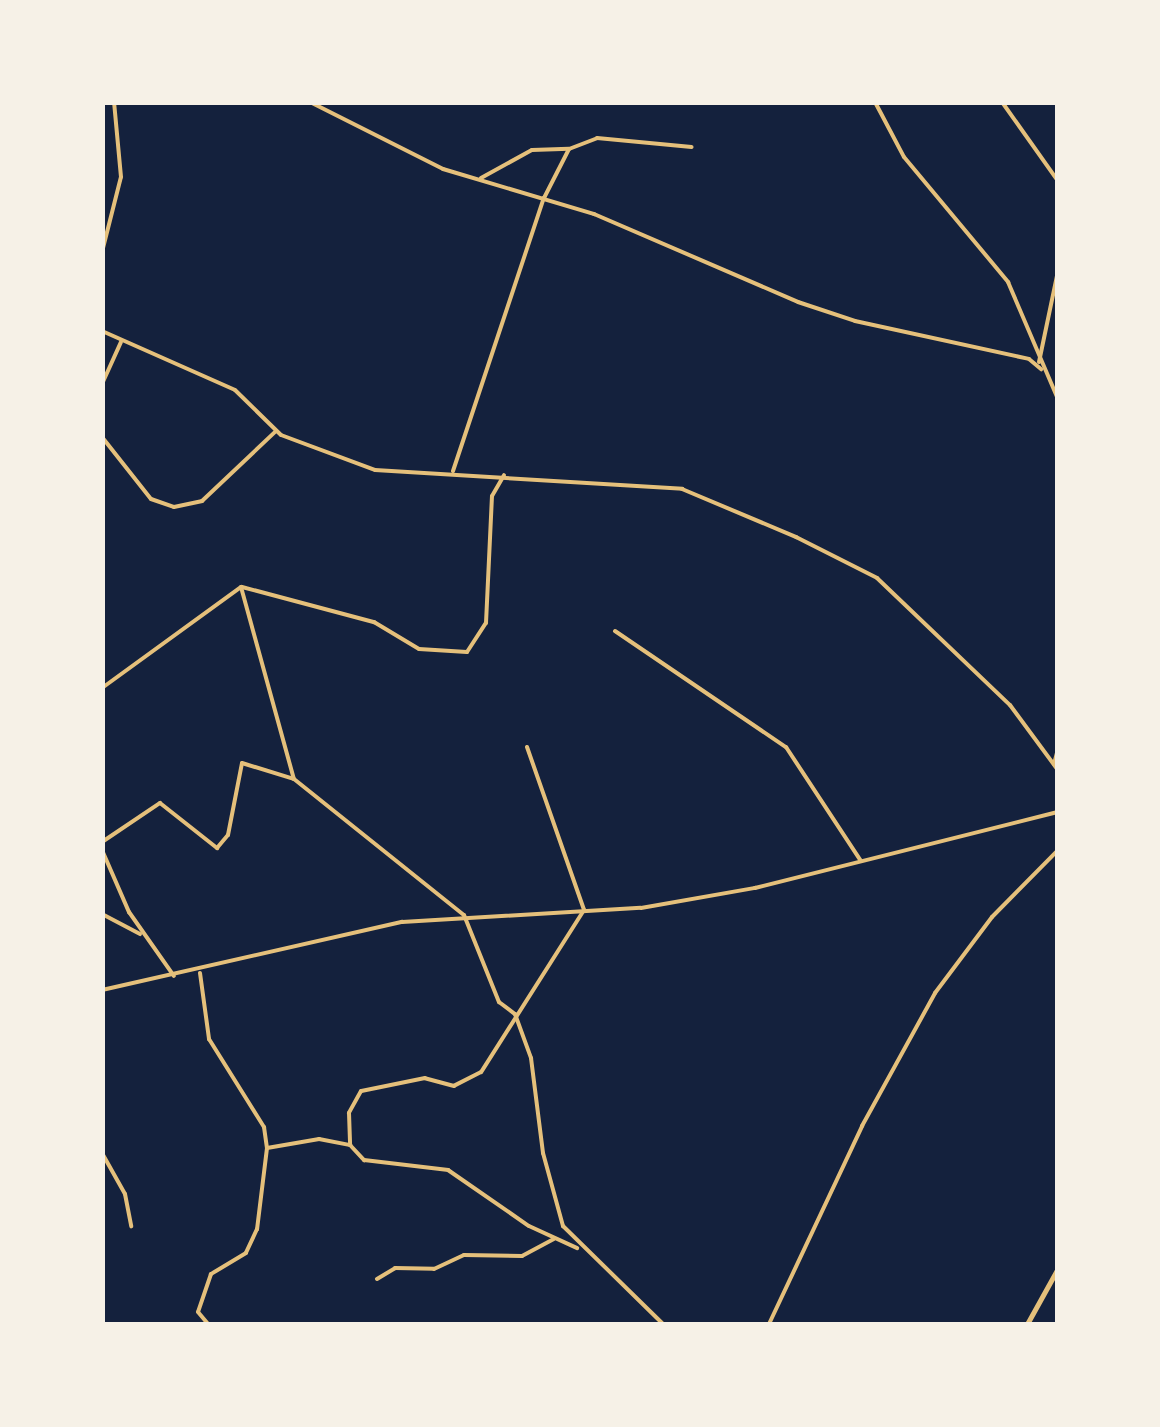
<!DOCTYPE html>
<style>
body{margin:0}
#map{position:relative;width:1160px;height:1427px;overflow:hidden;background:#14213d;font-family:"Playfair Display",serif}
div>[style]{position:absolute}
.minor>*{height:4px;margin:-2px;padding:0 2px;transform-origin:2px;border-radius:2px;background:#e5c07b}
.tertiary>*{height:5px;margin:-2.5px;padding:0 2.5px;transform-origin:2.5px;border-radius:2.5px;background:#e5c07b}
span{translate:-50% -50%;white-space:nowrap;text-align:center;line-height:1.15;-webkit-text-stroke:10px #f6f1e7;paint-order:stroke}
.frame{position:absolute;inset:0;border:105px solid #f6f1e7;pointer-events:none}
</style>
<div id="map">
<div class="minor">
<div style="left:310px;top:102px;width:149px;rotate:26.7deg"></div>
<div style="left:443px;top:169px;width:158px;rotate:16.6deg"></div>
<div style="left:594px;top:214px;width:222px;rotate:23.3deg"></div>
<div style="left:798px;top:302px;width:60px;rotate:18.4deg"></div>
<div style="left:855px;top:321px;width:178px;rotate:12.3deg"></div>
<div style="left:1029px;top:359px;width:16px;rotate:40deg"></div>
<div style="left:875px;top:102px;width:62px;rotate:62.2deg"></div>
<div style="left:904px;top:157px;width:163px;rotate:50.2deg"></div>
<div style="left:1008px;top:282px;width:127px;rotate:66.9deg"></div>
<div style="left:1002px;top:102px;width:97px;rotate:54.7deg"></div>
<div style="left:481px;top:178px;width:58px;rotate:-28.8deg"></div>
<div style="left:532px;top:150px;width:37px;rotate:-2deg"></div>
<div style="left:102px;top:252px;width:77px;rotate:-75.8deg"></div>
<div style="left:121px;top:177px;width:75px;rotate:-95.3deg"></div>
<div style="left:102px;top:331px;width:145px;rotate:23.9deg"></div>
<div style="left:235px;top:390px;width:64px;rotate:44.4deg"></div>
<div style="left:281px;top:435px;width:100px;rotate:20.4deg"></div>
<div style="left:375px;top:470px;width:308px;rotate:3.5deg"></div>
<div style="left:682px;top:489px;width:124px;rotate:22.8deg"></div>
<div style="left:796px;top:537px;width:91px;rotate:26.8deg"></div>
<div style="left:877px;top:578px;width:184px;rotate:43.7deg"></div>
<div style="left:1010px;top:705px;width:81px;rotate:53.6deg"></div>
<div style="left:1039px;top:362px;width:93px;rotate:-78.2deg"></div>
<div style="left:102px;top:384px;width:46px;rotate:-65.7deg"></div>
<div style="left:102px;top:437px;width:79px;rotate:51.7deg"></div>
<div style="left:151px;top:499px;width:24px;rotate:19deg"></div>
<div style="left:174px;top:507px;width:29px;rotate:-12deg"></div>
<div style="left:202px;top:501px;width:102px;rotate:-43.4deg"></div>
<div style="left:453px;top:471px;width:288px;rotate:-71.6deg"></div>
<div style="left:544px;top:198px;width:55px;rotate:-63deg"></div>
<div style="left:569px;top:149px;width:30px;rotate:-21deg"></div>
<div style="left:597px;top:138px;width:95px;rotate:5.4deg"></div>
<div style="left:242px;top:587px;width:137px;rotate:14.9deg"></div>
<div style="left:374px;top:622px;width:52px;rotate:31deg"></div>
<div style="left:419px;top:649px;width:48px;rotate:3.6deg"></div>
<div style="left:467px;top:652px;width:35px;rotate:-57deg"></div>
<div style="left:486px;top:623px;width:127px;rotate:-87.3deg"></div>
<div style="left:492px;top:496px;width:24px;rotate:-60deg"></div>
<div style="left:615px;top:631px;width:207px;rotate:34.2deg"></div>
<div style="left:786px;top:747px;width:136px;rotate:56.7deg"></div>
<div style="left:102px;top:688px;width:172px;rotate:-36deg"></div>
<div style="left:241px;top:587px;width:199px;rotate:74.6deg"></div>
<div style="left:294px;top:779px;width:218px;rotate:38.7deg"></div>
<div style="left:464px;top:915px;width:94px;rotate:68.1deg"></div>
<div style="left:499px;top:1002px;width:20px;rotate:37deg"></div>
<div style="left:515px;top:1014px;width:47px;rotate:70deg"></div>
<div style="left:531px;top:1058px;width:96px;rotate:82.8deg"></div>
<div style="left:543px;top:1153px;width:76px;rotate:74.7deg"></div>
<div style="left:563px;top:1226px;width:140px;rotate:44.4deg"></div>
<div style="left:527px;top:747px;width:173px;rotate:70.7deg"></div>
<div style="left:584px;top:910px;width:192px;rotate:122.4deg"></div>
<div style="left:481px;top:1072px;width:30px;rotate:153deg"></div>
<div style="left:454px;top:1086px;width:30px;rotate:-165deg"></div>
<div style="left:425px;top:1078px;width:65px;rotate:168.5deg"></div>
<div style="left:361px;top:1091px;width:25px;rotate:119deg"></div>
<div style="left:349px;top:1113px;width:32px;rotate:88deg"></div>
<div style="left:350px;top:1145px;width:21px;rotate:47deg"></div>
<div style="left:364px;top:1160px;width:85px;rotate:6.8deg"></div>
<div style="left:448px;top:1170px;width:98px;rotate:34.7deg"></div>
<div style="left:529px;top:1226px;width:53px;rotate:24.6deg"></div>
<div style="left:1054px;top:764px;width:16px;rotate:-75deg"></div>
<div style="left:102px;top:842px;width:70px;rotate:-33.9deg"></div>
<div style="left:160px;top:803px;width:73px;rotate:38.3deg"></div>
<div style="left:217px;top:848px;width:17px;rotate:-50deg"></div>
<div style="left:228px;top:835px;width:73px;rotate:-79deg"></div>
<div style="left:242px;top:763px;width:54px;rotate:17.1deg"></div>
<div style="left:102px;top:850px;width:68px;rotate:66.5deg"></div>
<div style="left:129px;top:912px;width:78px;rotate:54.9deg"></div>
<div style="left:102px;top:914px;width:43px;rotate:27.8deg"></div>
<div style="left:200px;top:973px;width:67px;rotate:82.2deg"></div>
<div style="left:209px;top:1039px;width:104px;rotate:58deg"></div>
<div style="left:264px;top:1127px;width:21px;rotate:82deg"></div>
<div style="left:267px;top:1148px;width:82px;rotate:97deg"></div>
<div style="left:257px;top:1229px;width:26px;rotate:115deg"></div>
<div style="left:246px;top:1253px;width:41px;rotate:149deg"></div>
<div style="left:211px;top:1274px;width:40px;rotate:108.9deg"></div>
<div style="left:198px;top:1312px;width:16px;rotate:50deg"></div>
<div style="left:102px;top:990px;width:308px;rotate:-12.8deg"></div>
<div style="left:402px;top:922px;width:239px;rotate:-3.4deg"></div>
<div style="left:641px;top:908px;width:116px;rotate:-10deg"></div>
<div style="left:755px;top:888px;width:312px;rotate:-14.1deg"></div>
<div style="left:267px;top:1148px;width:53px;rotate:-9.8deg"></div>
<div style="left:319px;top:1139px;width:32px;rotate:11deg"></div>
<div style="left:102px;top:1153px;width:47px;rotate:60.7deg"></div>
<div style="left:125px;top:1194px;width:33px;rotate:79deg"></div>
<div style="left:377px;top:1279px;width:21px;rotate:-31deg"></div>
<div style="left:395px;top:1268px;width:39px;rotate:1deg"></div>
<div style="left:434px;top:1269px;width:33px;rotate:-25deg"></div>
<div style="left:464px;top:1255px;width:58px;rotate:1deg"></div>
<div style="left:522px;top:1256px;width:36px;rotate:-28deg"></div>
<div style="left:769px;top:1324px;width:219px;rotate:-64.8deg"></div>
<div style="left:862px;top:1126px;width:152px;rotate:-61.2deg"></div>
<div style="left:935px;top:993px;width:95px;rotate:-53.1deg"></div>
<div style="left:992px;top:917px;width:94px;rotate:-45.4deg"></div>
</div>
<div class="tertiary">
<div style="left:1027px;top:1324px;width:64px;rotate:-61deg"></div>
</div>
<div class="frame"></div>
</div>
